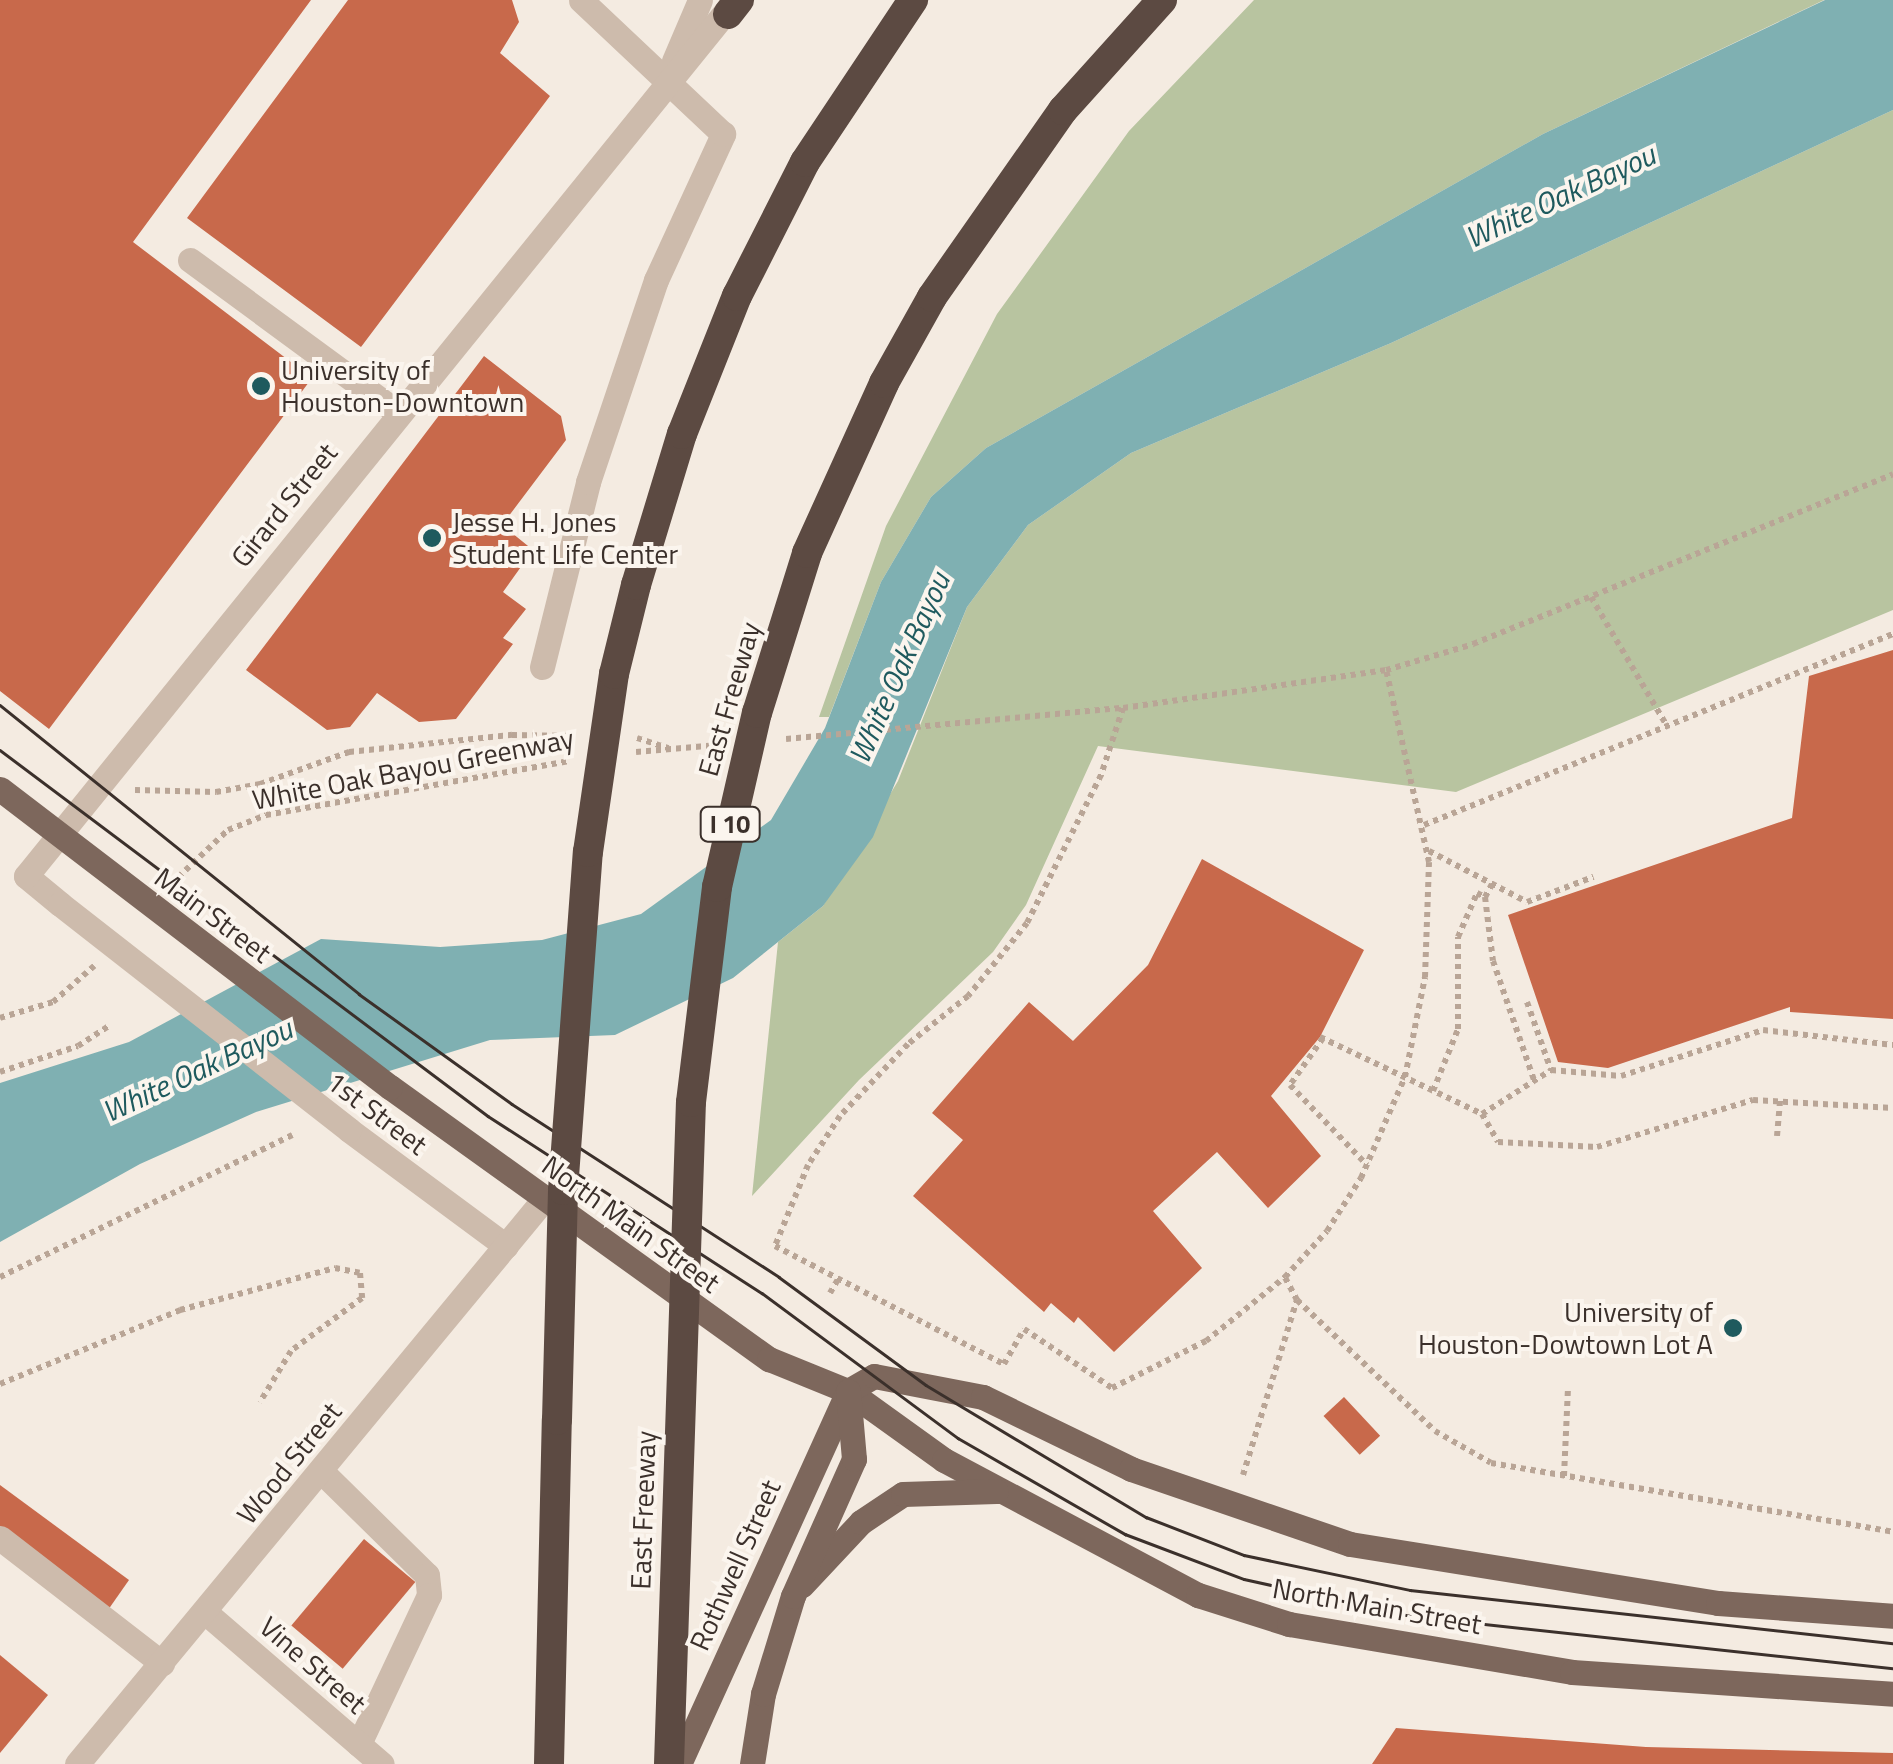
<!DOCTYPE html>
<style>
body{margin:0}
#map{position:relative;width:1893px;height:1764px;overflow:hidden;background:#f4ebe1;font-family:"Titillium Web",sans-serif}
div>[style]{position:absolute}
.green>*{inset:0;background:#b8c4a0}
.water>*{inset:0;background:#7fb0b2}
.building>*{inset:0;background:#c8694b;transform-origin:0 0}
.path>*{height:6px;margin-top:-3px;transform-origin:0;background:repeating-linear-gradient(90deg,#b9a596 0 5px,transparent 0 10px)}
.minor>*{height:25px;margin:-12.5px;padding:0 12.5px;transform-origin:12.5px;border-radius:12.5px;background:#cdbbac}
.major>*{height:25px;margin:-12.5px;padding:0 12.5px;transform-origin:12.5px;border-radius:12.5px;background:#7d675c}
.highway>*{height:30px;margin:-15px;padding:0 15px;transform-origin:15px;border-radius:15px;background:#5c4a42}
.tram>*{height:2.5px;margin:-1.25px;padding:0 1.25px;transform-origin:1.25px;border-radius:1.25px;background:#3b302b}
.minor-bridge>*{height:25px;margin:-12.5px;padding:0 12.5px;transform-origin:12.5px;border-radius:12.5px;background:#cdbbac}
.major-bridge>*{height:25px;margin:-12.5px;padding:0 12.5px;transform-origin:12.5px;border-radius:12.5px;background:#7d675c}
.highway-bridge>*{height:30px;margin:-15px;padding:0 15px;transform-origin:15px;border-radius:15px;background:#5c4a42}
.dots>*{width:28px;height:28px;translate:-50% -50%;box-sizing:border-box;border:5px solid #fbf5ee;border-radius:50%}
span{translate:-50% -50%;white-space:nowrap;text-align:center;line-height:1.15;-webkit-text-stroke:8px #fbf5ee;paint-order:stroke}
.shield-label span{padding:2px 8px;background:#fbf5ee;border:2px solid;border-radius:8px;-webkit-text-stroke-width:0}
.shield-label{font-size:25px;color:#3b302b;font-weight:700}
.poi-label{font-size:28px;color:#3b302b}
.left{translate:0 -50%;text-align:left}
.right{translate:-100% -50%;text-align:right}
.street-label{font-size:28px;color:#3b302b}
.water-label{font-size:30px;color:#1f5a5e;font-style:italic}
</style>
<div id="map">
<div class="green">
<div style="clip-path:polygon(1254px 0,1824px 0,1543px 134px,986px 448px,931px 497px,881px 582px,829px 717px,819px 717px,886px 526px,997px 314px,1129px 131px)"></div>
<div style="clip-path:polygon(1893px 110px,1893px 610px,1456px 792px,1098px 746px,1026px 905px,993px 952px,859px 1080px,752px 1196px,778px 942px,823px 906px,898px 781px,967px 607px,1028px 525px,1131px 453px,1391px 343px)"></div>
</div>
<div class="water">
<div style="clip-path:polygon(1825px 0,1893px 0,1893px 110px,1391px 343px,1131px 453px,1028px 525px,967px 607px,873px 837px,823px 906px,733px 978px,615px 1035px,490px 1040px,256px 1112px,140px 1164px,0 1242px,0 1083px,129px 1042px,321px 939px,440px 947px,542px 940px,641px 914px,771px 820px,825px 728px,881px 582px,931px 497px,986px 448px,1543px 134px)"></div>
</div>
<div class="building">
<div style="clip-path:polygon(0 0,311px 0,133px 242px,312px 378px,49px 729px,0 691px)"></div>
<div style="clip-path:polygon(348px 0,512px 0,519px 22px,500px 53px,550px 96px,361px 347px,187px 218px)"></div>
<div style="clip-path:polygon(484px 356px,561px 416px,566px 440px,502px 525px,533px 550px,503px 592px,526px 609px,503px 638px,513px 644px,456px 719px,419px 722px,377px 693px,350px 727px,327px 730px,246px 670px)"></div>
<div style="clip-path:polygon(1893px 650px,1893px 1019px,1790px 1012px,1790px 1007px,1608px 1068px,1558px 1062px,1508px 915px,1792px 818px,1809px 676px)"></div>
<div style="clip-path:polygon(1202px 859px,1364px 950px,1320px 1037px,1271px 1096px,1321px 1156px,1268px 1208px,1217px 1152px,1153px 1211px,1202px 1268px,1114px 1352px,1078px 1317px,1074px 1323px,1051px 1303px,1044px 1312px,913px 1196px,963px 1140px,932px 1113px,1029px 1002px,1073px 1041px,1148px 965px)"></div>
<div style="left:1344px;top:1397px;width:53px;height:28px;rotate:47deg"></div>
<div style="clip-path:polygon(0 1485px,129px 1580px,108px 1610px,0 1531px)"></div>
<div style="left:364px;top:1539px;width:67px;height:113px;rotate:40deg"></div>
<div style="clip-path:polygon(0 1655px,48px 1695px,0 1753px)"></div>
<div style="clip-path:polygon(1396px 1728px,1646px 1747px,1893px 1753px,1893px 1764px,1372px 1764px)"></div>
</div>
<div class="path">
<div style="left:1591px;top:597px;width:150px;rotate:59.5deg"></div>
<div style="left:1123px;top:708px;width:71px;rotate:108.2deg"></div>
<div style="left:1101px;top:775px;width:165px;rotate:116.6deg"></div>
<div style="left:1027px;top:923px;width:94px;rotate:128.9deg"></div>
<div style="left:968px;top:996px;width:77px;rotate:141.3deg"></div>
<div style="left:908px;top:1044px;width:99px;rotate:133.4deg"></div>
<div style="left:840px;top:1116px;width:59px;rotate:123.1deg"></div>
<div style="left:808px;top:1165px;width:87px;rotate:112.2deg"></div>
<div style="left:775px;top:1246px;width:258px;rotate:27.3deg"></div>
<div style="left:1004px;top:1364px;width:40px;rotate:-60.3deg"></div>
<div style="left:1024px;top:1329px;width:106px;rotate:33.8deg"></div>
<div style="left:1112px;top:1388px;width:105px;rotate:-26.6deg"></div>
<div style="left:1206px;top:1341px;width:102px;rotate:-39deg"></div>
<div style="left:1285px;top:1277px;width:62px;rotate:-47.6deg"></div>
<div style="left:1327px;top:1231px;width:63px;rotate:-57.3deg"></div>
<div style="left:1361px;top:1178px;width:110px;rotate:-66.5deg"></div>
<div style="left:1405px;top:1077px;width:102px;rotate:-78.7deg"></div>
<div style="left:1425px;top:977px;width:115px;rotate:-88deg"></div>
<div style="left:1429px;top:862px;width:197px;rotate:-102.6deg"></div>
<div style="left:637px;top:738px;width:33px;rotate:18deg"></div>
<div style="left:786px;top:739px;width:338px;rotate:-5.3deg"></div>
<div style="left:1123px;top:708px;width:266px;rotate:-8.2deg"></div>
<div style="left:1386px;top:670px;width:91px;rotate:-16.6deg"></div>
<div style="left:1473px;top:644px;width:453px;rotate:-22deg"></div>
<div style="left:636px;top:752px;width:82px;rotate:-4.9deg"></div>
<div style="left:135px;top:790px;width:81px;rotate:1.4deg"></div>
<div style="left:216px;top:792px;width:45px;rotate:-10.3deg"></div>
<div style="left:260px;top:784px;width:95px;rotate:-19.8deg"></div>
<div style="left:349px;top:752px;width:164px;rotate:-6deg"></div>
<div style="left:512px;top:735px;width:62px;rotate:0.9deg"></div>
<div style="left:1424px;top:825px;width:506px;rotate:-22.16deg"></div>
<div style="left:1429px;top:851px;width:110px;rotate:27.5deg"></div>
<div style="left:1527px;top:902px;width:71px;rotate:-20.7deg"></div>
<div style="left:171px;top:884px;width:79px;rotate:-43.5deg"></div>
<div style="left:228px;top:830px;width:41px;rotate:-21.5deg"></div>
<div style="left:266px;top:815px;width:308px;rotate:-10.1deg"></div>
<div style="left:1492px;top:884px;width:15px;rotate:118deg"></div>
<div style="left:1485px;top:897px;width:64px;rotate:82.9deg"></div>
<div style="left:1493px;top:961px;width:126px;rotate:71deg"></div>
<div style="left:1527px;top:1002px;width:72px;rotate:70.6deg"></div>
<div style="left:1551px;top:1070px;width:70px;rotate:4.9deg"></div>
<div style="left:1621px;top:1076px;width:149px;rotate:-17.9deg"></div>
<div style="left:1763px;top:1030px;width:131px;rotate:6.6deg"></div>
<div style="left:0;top:1018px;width:55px;rotate:-16.8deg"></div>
<div style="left:53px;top:1002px;width:55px;rotate:-41.3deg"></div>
<div style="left:1320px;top:1037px;width:179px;rotate:25.4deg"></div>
<div style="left:1482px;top:1114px;width:32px;rotate:60deg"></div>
<div style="left:1498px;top:1142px;width:99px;rotate:2.9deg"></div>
<div style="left:1597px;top:1147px;width:163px;rotate:-16.8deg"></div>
<div style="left:1753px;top:1100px;width:140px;rotate:3.3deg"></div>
<div style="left:1323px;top:1038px;width:57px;rotate:125.1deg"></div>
<div style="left:1290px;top:1085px;width:111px;rotate:46.1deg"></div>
<div style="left:0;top:1072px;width:82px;rotate:-18.4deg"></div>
<div style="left:78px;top:1046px;width:38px;rotate:-33deg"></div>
<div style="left:1433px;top:1091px;width:67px;rotate:-68deg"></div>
<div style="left:1458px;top:1029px;width:92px;rotate:-90deg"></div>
<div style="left:1458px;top:937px;width:48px;rotate:-66.6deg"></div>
<div style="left:1477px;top:893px;width:9px;rotate:27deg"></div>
<div style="left:1482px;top:1114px;width:82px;rotate:-32.5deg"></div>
<div style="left:1777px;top:1136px;width:36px;rotate:-85deg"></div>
<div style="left:0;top:1277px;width:325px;rotate:-25.9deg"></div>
<div style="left:830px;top:1293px;width:16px;rotate:-60deg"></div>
<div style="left:1297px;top:1300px;width:190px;rotate:43.5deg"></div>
<div style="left:1435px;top:1431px;width:64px;rotate:29.7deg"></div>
<div style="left:1491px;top:1463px;width:408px;rotate:9.7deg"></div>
<div style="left:0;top:1384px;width:195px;rotate:-22.3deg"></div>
<div style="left:180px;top:1310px;width:161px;rotate:-15.2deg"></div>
<div style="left:335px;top:1268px;width:25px;rotate:11deg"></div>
<div style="left:360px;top:1273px;width:25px;rotate:85deg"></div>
<div style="left:362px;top:1298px;width:89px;rotate:143.3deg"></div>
<div style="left:291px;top:1351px;width:60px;rotate:121.3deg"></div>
<div style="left:1243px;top:1475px;width:183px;rotate:-72.9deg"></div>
<div style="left:1297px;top:1300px;width:26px;rotate:-118deg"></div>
<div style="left:1564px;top:1476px;width:88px;rotate:-87.4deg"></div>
</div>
<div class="minor">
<div style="left:674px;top:61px;width:66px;rotate:-66.9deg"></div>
<div style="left:190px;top:260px;width:257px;rotate:36.3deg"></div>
<div style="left:542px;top:667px;width:191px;rotate:-76deg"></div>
<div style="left:588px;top:482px;width:213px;rotate:-71.4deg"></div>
<div style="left:656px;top:280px;width:161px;rotate:-65.3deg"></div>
<div style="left:723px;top:134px;width:195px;rotate:-136.7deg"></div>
<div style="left:60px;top:904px;width:44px;rotate:-140.5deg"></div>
<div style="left:26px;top:876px;width:1127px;rotate:-51.01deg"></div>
<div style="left:349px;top:1130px;width:195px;rotate:36.5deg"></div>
<div style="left:321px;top:1471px;width:148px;rotate:44.5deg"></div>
<div style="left:427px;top:1575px;width:20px;rotate:84deg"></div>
<div style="left:429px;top:1595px;width:165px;rotate:115.2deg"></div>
<div style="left:0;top:1538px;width:205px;rotate:37.7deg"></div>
<div style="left:205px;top:1612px;width:233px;rotate:40.7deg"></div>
<div style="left:77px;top:1764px;width:733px;rotate:-50.42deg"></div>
</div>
<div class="major">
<div style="left:390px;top:1087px;width:467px;rotate:35.7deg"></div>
<div style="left:769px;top:1359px;width:85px;rotate:22.1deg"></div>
<div style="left:848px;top:1391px;width:118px;rotate:35.7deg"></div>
<div style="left:944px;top:1460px;width:288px;rotate:28deg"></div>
<div style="left:1198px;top:1595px;width:96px;rotate:17.7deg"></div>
<div style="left:1289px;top:1624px;width:287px;rotate:9.6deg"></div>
<div style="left:1572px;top:1672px;width:322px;rotate:3.9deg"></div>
<div style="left:848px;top:1391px;width:30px;rotate:-30deg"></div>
<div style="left:874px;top:1376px;width:111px;rotate:10.9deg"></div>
<div style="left:983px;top:1397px;width:165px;rotate:25.9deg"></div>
<div style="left:1131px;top:1469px;width:231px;rotate:18.9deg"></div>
<div style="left:1350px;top:1544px;width:373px;rotate:9.1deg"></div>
<div style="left:1718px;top:1603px;width:175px;rotate:4.2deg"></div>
<div style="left:802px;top:1585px;width:86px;rotate:-46.9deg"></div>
<div style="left:861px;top:1522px;width:50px;rotate:-33.7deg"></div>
<div style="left:903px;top:1494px;width:93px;rotate:-1.8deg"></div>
<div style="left:679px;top:1764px;width:409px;rotate:-65.6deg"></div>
<div style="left:752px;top:1764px;width:71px;rotate:-81.1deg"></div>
<div style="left:763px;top:1694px;width:102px;rotate:-73deg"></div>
<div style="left:793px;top:1596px;width:150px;rotate:-66deg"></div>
<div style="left:854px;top:1459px;width:68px;rotate:-95deg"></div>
</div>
<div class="highway">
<div style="left:728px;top:14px;width:18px;rotate:-52deg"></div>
<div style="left:549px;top:1764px;width:344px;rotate:-88.7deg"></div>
</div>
<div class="tram">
<div style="left:0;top:705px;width:461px;rotate:38.8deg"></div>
<div style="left:359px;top:994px;width:188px;rotate:35.7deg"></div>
<div style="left:512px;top:1104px;width:318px;rotate:32.9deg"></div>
<div style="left:779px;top:1277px;width:182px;rotate:36.3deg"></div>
<div style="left:926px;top:1385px;width:257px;rotate:31deg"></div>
<div style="left:1146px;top:1517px;width:105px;rotate:21.2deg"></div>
<div style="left:1244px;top:1555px;width:170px;rotate:11.9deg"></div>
<div style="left:1410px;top:1590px;width:486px;rotate:6.3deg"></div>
<div style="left:0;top:750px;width:610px;rotate:36.87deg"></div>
<div style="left:488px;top:1116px;width:326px;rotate:32.9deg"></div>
<div style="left:762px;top:1293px;width:244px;rotate:36.5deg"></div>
<div style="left:958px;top:1438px;width:193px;rotate:29.9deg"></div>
<div style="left:1125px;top:1534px;width:127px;rotate:20.7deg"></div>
<div style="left:1244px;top:1579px;width:171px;rotate:12.5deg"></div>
<div style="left:1411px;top:1616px;width:485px;rotate:6.2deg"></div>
</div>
<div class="minor-bridge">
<div style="left:60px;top:904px;width:367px;rotate:38deg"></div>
</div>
<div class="major-bridge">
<div style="left:0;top:789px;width:491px;rotate:37.4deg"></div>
</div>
<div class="highway-bridge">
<div style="left:557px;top:1420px;width:230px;rotate:-88.5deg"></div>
<div style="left:563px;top:1190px;width:339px;rotate:-85.8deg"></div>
<div style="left:588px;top:852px;width:180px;rotate:-81.7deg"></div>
<div style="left:614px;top:674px;width:92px;rotate:-76.1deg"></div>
<div style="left:636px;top:585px;width:158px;rotate:-73.1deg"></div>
<div style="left:682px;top:434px;width:149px;rotate:-68.3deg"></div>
<div style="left:737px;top:296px;width:150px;rotate:-63.1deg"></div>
<div style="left:805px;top:162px;width:195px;rotate:-56.3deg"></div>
<div style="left:669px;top:1764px;width:662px;rotate:-88.1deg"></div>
<div style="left:691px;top:1102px;width:217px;rotate:-83.1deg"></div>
<div style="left:717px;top:887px;width:179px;rotate:-77.1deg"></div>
<div style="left:757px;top:713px;width:168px;rotate:-72.6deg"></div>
<div style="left:807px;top:553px;width:187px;rotate:-65.6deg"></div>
<div style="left:884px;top:383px;width:98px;rotate:-60.8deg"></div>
<div style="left:932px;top:297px;width:228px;rotate:-55deg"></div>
<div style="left:1063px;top:110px;width:148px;rotate:-48deg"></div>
</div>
<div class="dots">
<div style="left:261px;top:386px;background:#1f5a5e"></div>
<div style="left:432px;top:538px;background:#1f5a5e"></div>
<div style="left:1733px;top:1328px;background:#1f5a5e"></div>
</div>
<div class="shield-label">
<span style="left:730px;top:824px">I 10</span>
</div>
<div class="poi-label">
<span class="left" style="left:281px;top:386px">University of<br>Houston-Downtown</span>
<span class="left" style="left:452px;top:538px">Jesse H. Jones<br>Student Life Center</span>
<span class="right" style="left:1713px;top:1328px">University of<br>Houston-Dowtown Lot A</span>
</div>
<div class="street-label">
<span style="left:284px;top:505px;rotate:-51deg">Girard Street</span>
<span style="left:729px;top:699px;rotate:-74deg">East Freeway</span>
<span style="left:413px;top:769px;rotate:-11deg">White Oak Bayou Greenway</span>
<span style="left:213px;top:915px;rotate:37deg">Main Street</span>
<span style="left:377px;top:1113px;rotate:37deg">1st Street</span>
<span style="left:631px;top:1224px;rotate:36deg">North Main Street</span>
<span style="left:289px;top:1463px;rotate:-51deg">Wood Street</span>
<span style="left:643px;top:1510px;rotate:-88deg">East Freeway</span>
<span style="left:735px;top:1565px;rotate:-66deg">Rothwell Street</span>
<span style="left:1377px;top:1606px;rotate:10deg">North Main Street</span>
<span style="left:313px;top:1665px;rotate:41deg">Vine Street</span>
</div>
<div class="water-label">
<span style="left:1560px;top:196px;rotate:-25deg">White Oak Bayou</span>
<span style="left:899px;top:668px;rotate:-66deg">White Oak Bayou</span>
<span style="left:197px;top:1070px;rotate:-25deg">White Oak Bayou</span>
</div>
</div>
